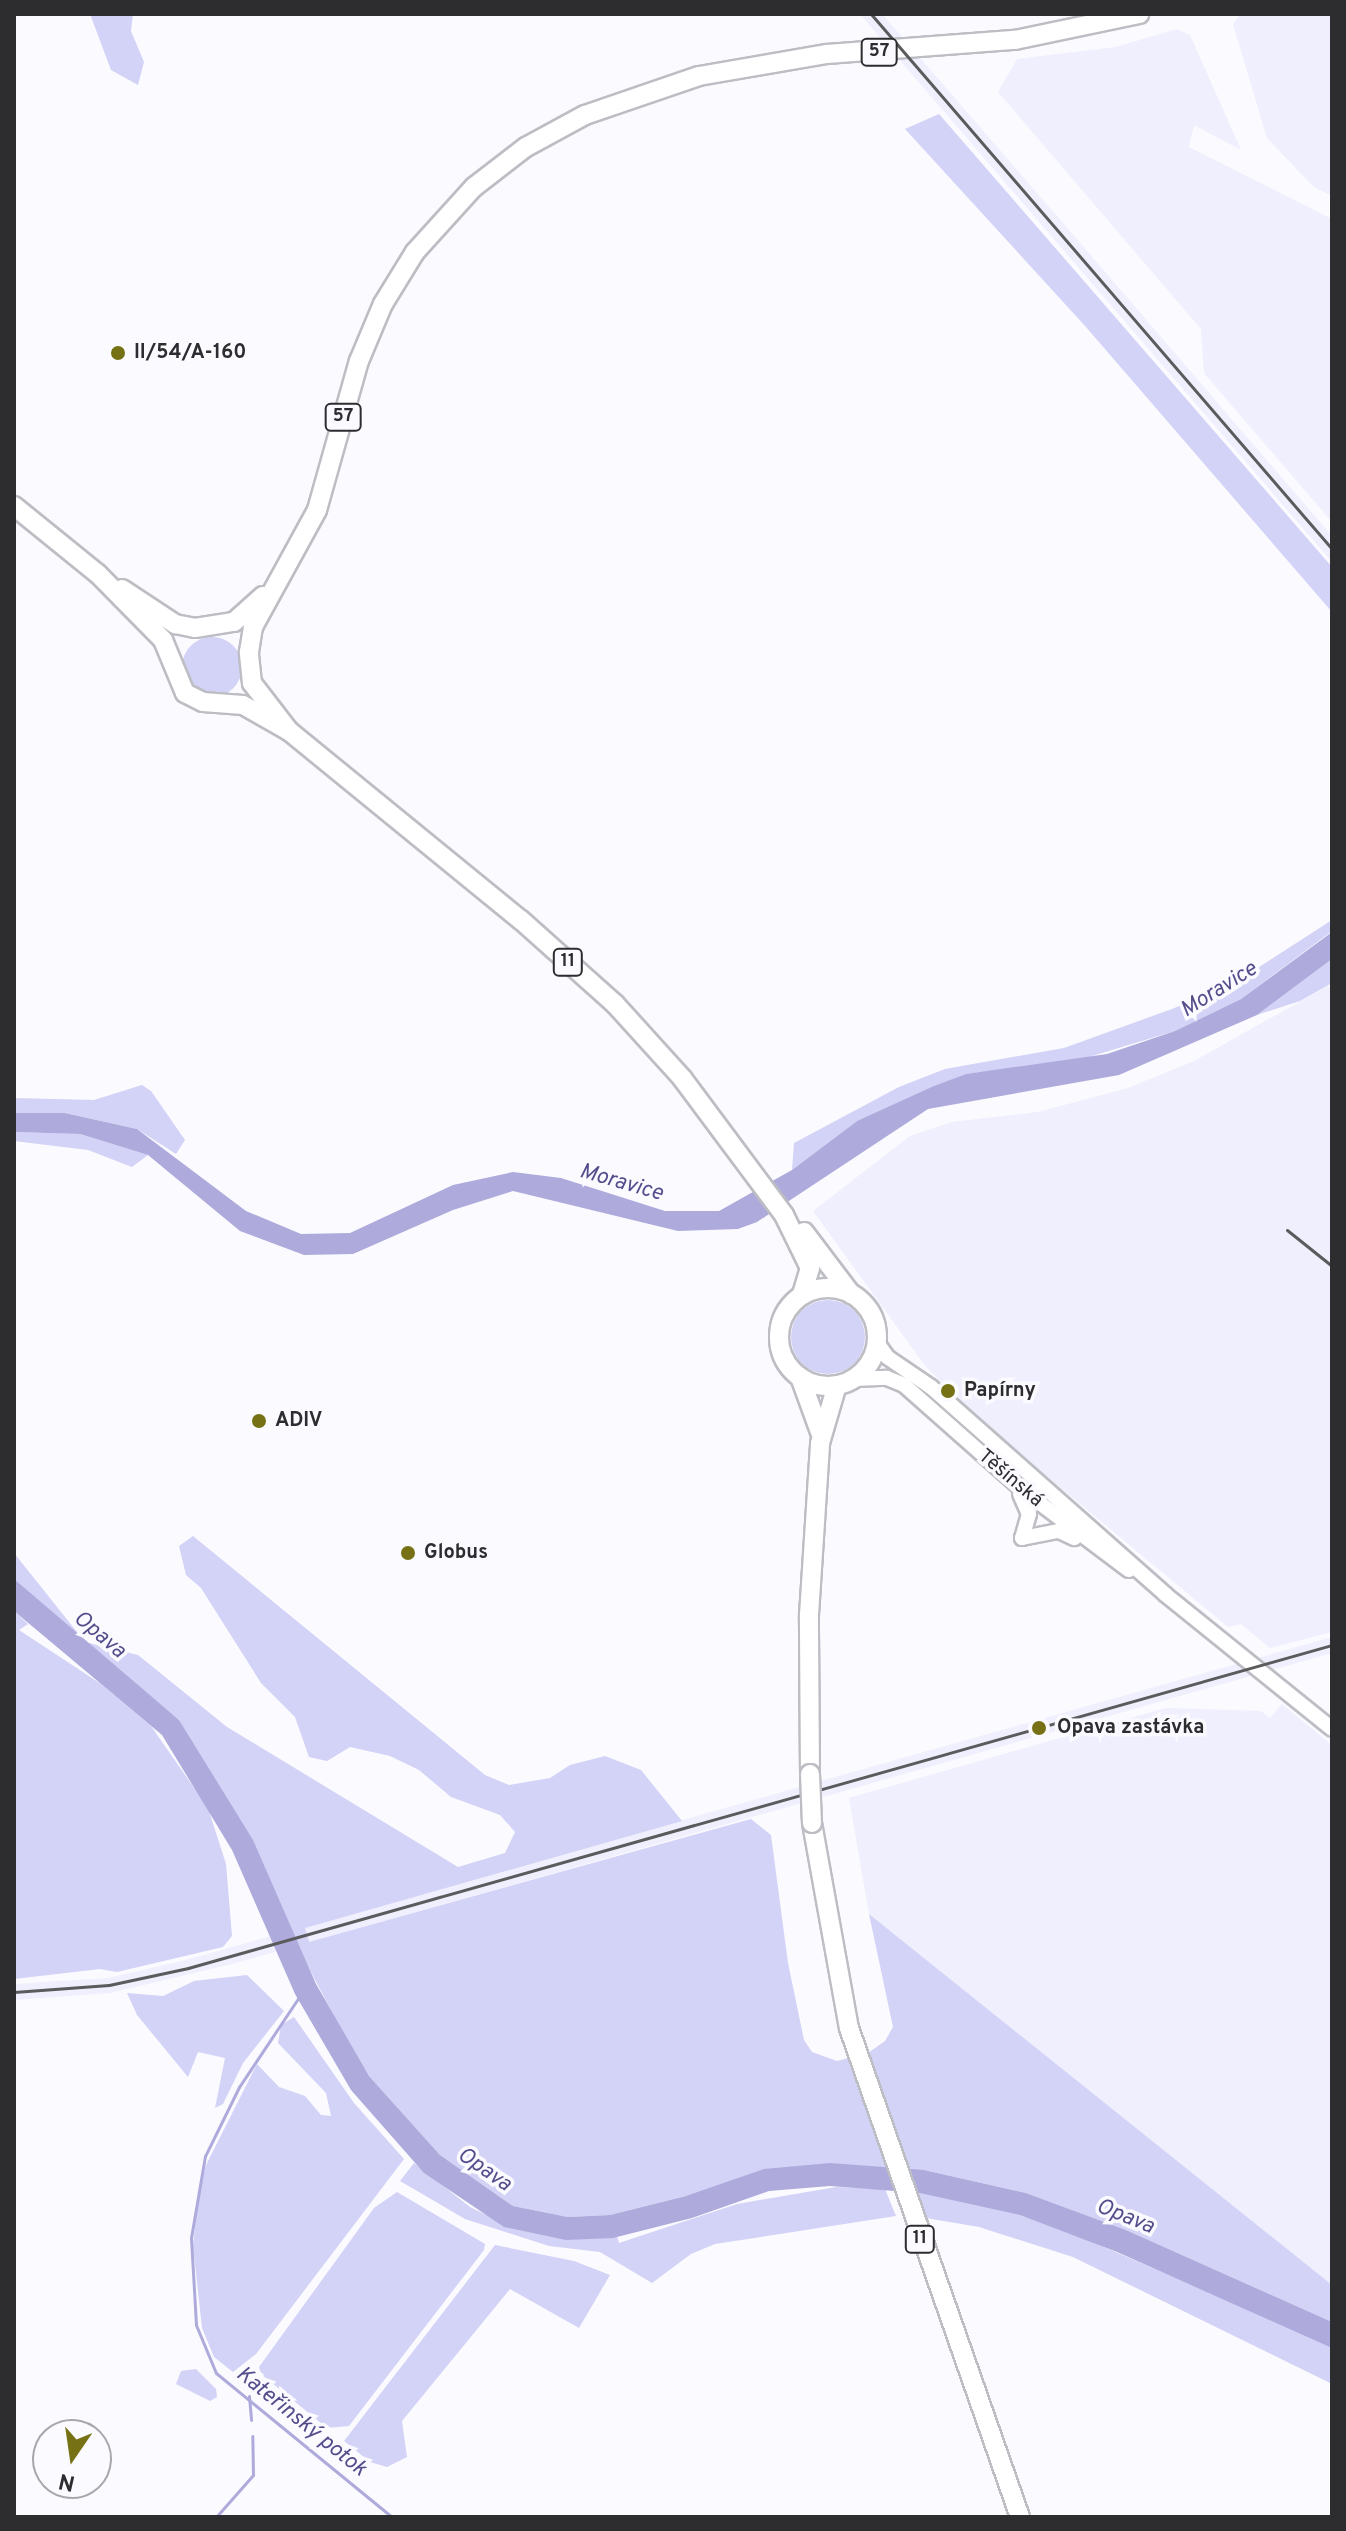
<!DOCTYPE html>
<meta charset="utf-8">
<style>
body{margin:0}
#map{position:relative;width:1346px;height:2531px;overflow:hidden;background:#fafaff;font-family:Overpass,sans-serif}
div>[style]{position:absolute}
.built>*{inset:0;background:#efeffe}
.green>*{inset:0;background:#d3d2f7}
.round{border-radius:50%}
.water>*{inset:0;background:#aeabdc}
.stream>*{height:3px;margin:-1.5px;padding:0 1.5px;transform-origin:1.5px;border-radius:1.5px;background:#aeabdc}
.roads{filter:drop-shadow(2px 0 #bdbdc4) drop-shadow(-2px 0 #bdbdc4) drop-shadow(0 2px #bdbdc4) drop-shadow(0 -2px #bdbdc4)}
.tertiary>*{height:14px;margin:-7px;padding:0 7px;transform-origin:7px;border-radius:7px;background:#fff}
.primary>*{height:18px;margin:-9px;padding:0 9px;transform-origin:9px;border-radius:9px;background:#fff}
.primary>.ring{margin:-9px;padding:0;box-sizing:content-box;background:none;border:18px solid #fff;border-radius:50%}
.rail>*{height:3px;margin:-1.5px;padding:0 1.5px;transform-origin:1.5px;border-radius:1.5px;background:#5b5b5d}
.bridges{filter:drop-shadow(2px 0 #bdbdc4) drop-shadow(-2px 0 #bdbdc4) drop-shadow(0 2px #bdbdc4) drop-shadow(0 -2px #bdbdc4)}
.primary-bridge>*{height:18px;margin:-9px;padding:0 9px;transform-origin:9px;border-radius:9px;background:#fff}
.dots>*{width:22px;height:22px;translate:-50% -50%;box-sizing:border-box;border:4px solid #fafaff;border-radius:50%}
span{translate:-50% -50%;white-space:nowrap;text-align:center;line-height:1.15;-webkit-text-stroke:7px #fafaff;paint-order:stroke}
.shield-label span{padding:2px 6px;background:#fafaff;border:2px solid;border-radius:6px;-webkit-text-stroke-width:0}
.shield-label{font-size:18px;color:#2d2d2f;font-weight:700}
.poi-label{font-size:20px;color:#2d2d2f;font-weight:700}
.left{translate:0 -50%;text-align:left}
.street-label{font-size:20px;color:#2d2d2f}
.water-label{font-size:22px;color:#544d8c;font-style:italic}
.frame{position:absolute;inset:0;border:16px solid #2d2d2f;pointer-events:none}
.north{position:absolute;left:32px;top:2419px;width:80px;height:80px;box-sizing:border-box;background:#fafaff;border:2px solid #a8a8ac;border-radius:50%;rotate:193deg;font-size:22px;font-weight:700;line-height:32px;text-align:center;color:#2d2d2f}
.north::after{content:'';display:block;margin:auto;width:28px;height:36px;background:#757114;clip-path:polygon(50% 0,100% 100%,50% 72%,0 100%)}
</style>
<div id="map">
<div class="built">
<div style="clip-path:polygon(860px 14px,882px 14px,1057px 216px,1332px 536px,1332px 562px)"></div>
<div style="clip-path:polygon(1240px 14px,1332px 14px,1332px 196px,1314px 187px,1267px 138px,1233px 24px)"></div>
<div style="clip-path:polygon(1177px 29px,1190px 35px,1241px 150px,1194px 125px,1189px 147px,1332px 219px,1332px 522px,1204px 373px,1201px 329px,998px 92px,1017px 59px,1116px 47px)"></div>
<div style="clip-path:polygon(1328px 986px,1332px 989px,1332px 1632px,1270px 1648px,1241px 1624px,1228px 1627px,991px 1430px,926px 1367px,813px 1211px,910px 1136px,952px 1122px,1038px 1112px,1128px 1088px,1194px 1061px)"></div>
<div style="clip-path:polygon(1332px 1637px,1332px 1653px,232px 1964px,110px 1993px,14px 2000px,14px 1984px,108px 1978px,186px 1960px)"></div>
<div style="clip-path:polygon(1282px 1704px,1332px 1745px,1332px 2285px,869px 1914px,849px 1798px,1166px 1708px,1261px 1711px,1270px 1718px)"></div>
</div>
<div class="green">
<div style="clip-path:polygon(90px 14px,133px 14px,131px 31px,144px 62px,138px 85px,111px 70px)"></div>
<div style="clip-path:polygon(939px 114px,1332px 567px,1332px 612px,1086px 327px,905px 129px)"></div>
<div class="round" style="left:182px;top:637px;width:60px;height:60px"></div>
<div style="clip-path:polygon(1332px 920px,1332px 931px,1241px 999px,1175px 1031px,1072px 1062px,966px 1074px,857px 1121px,792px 1170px,794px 1143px,899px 1087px,945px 1069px,1064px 1048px,1172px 1009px,1233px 984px)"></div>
<div style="clip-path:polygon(1332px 959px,1332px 983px,1300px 1001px,1257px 1015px)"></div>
<div style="clip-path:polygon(142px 1085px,151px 1091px,185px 1140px,176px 1154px,137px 1129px,65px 1113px,14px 1113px,14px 1098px,94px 1100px)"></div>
<div style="clip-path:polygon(14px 1132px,80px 1134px,148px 1155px,132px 1167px,88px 1150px,14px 1141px)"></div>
<div class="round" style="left:791px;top:1300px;width:74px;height:74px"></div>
<div style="clip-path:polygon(193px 1536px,485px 1775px,509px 1785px,550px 1778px,570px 1765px,605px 1756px,641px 1770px,682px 1821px,305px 1928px,309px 1942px,751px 1819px,771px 1835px,788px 1963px,804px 2040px,812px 2052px,837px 2061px,868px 2053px,885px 2041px,893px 2027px,869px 1914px,1332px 2285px,1332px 2322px,1126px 2230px,1026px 2193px,924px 2170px,686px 2196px,610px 2215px,568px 2217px,513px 2206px,440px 2155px,369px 2076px,345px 2037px,179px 1720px,43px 1607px,14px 1579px,14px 1553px,85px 1642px,138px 1655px,227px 1727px,458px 1867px,505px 1853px,515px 1832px,500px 1815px,451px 1797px,419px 1770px,390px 1756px,350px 1747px,327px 1761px,309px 1757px,295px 1717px,261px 1683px,201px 1588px,186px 1575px,179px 1546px)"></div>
<div style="clip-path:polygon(14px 1611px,28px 1624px,19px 1630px,101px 1684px,151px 1726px,208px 1808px,226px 1864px,232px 1936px,223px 1947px,117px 1972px,100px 1969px,14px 1979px)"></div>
<div style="clip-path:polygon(247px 1975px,284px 2011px,243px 2063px,223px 2104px,215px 2108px,225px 2058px,198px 2052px,188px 2077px,137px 2015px,127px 1993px,163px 1996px,194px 1981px)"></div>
<div style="clip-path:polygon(294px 2017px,354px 2103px,404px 2159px,256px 2354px,233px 2372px,214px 2357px,202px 2328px,193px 2246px,198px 2195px,206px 2165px,257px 2064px,279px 2087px,305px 2096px,321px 2115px,331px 2116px,326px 2093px,278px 2043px,281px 2025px)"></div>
<div style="clip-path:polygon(414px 2163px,470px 2207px,509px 2226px,617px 2236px,619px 2243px,737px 2204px,836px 2187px,885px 2189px,896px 2216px,715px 2244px,691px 2254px,652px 2283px,600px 2252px,549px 2246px,465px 2219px,400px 2181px)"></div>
<div style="clip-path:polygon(916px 2190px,1007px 2210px,1085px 2239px,1306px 2334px,1332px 2347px,1332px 2384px,1073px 2257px,979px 2227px,926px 2218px)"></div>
<div style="clip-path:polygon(397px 2192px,485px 2244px,484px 2250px,349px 2426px,327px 2428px,261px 2374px,259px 2367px,374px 2208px)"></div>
<div style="clip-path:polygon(495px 2245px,574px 2261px,610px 2275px,579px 2328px,510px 2289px,402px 2421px,407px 2457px,387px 2467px,370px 2462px,344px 2441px)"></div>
<div style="clip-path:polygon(196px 2369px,216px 2389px,217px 2397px,210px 2401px,176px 2384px,181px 2371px)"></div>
</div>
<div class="water">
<div style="clip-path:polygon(1332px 932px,1332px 959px,1257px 1015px,1119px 1075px,928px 1109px,757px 1222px,738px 1229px,678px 1231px,513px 1191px,453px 1210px,353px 1254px,304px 1255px,240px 1231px,148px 1155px,80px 1134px,14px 1132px,14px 1113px,65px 1113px,137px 1129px,246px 1211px,301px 1234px,350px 1233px,453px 1185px,513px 1172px,561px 1178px,665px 1211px,719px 1211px,792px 1170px,857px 1121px,934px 1086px,966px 1074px,1107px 1054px,1175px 1031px,1241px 999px)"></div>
<div style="clip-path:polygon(14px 1579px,179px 1720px,253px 1840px,316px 1984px,369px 2076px,440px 2155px,513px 2206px,568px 2217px,610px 2215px,686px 2196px,764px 2169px,830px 2163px,924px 2170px,1026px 2193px,1126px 2230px,1332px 2322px,1332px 2348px,1117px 2252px,1020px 2215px,920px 2193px,830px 2186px,769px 2191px,692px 2218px,613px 2238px,566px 2240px,504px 2227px,424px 2173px,351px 2090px,295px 1994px,232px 1850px,162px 1735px,14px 1611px)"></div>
</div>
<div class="stream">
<div style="left:299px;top:1997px;width:108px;rotate:123.7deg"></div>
<div style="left:239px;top:2087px;width:77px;rotate:116.2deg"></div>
<div style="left:205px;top:2156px;width:83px;rotate:99.7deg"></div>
<div style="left:191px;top:2238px;width:87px;rotate:86.7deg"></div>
<div style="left:196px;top:2325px;width:52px;rotate:67.4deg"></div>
<div style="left:216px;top:2373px;width:227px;rotate:39.3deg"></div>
<div style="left:249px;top:2396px;width:24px;rotate:85deg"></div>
<div style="left:216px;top:2517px;width:56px;rotate:-48.6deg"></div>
<div style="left:253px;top:2475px;width:39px;rotate:-91deg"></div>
</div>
<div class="roads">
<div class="tertiary">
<div style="left:876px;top:1341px;width:19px;rotate:55deg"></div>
<div style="left:887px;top:1357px;width:53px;rotate:34.3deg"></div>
<div style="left:931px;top:1387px;width:314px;rotate:41.5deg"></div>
<div style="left:1166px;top:1595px;width:213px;rotate:38.9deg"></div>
<div style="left:853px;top:1379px;width:34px;rotate:-2deg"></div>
<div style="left:887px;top:1378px;width:18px;rotate:22deg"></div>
<div style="left:904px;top:1385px;width:162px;rotate:41.5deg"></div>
<div style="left:1025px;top:1492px;width:130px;rotate:36.9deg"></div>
<div style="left:1020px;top:1494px;width:22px;rotate:66deg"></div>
<div style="left:1029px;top:1514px;width:25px;rotate:106deg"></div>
<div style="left:1022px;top:1538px;width:38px;rotate:-11deg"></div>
<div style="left:1059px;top:1531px;width:17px;rotate:25deg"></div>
</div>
<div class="primary">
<div style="left:14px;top:506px;width:108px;rotate:39deg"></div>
<div style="left:98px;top:574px;width:93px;rotate:45.4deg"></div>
<div style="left:163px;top:640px;width:57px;rotate:67.5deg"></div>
<div style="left:185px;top:693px;width:20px;rotate:27deg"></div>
<div style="left:203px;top:702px;width:40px;rotate:4.3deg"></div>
<div style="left:243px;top:705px;width:53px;rotate:29.5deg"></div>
<div style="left:289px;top:731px;width:299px;rotate:39.2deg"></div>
<div style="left:521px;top:920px;width:126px;rotate:41.8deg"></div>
<div style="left:615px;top:1004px;width:100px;rotate:47.8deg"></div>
<div style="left:682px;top:1078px;width:171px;rotate:53.3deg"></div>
<div style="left:784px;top:1215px;width:59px;rotate:63.9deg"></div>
<div style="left:810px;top:1268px;width:28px;rotate:107deg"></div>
<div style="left:122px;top:589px;width:64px;rotate:33.4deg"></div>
<div style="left:175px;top:624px;width:20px;rotate:11deg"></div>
<div style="left:195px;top:628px;width:39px;rotate:-9deg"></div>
<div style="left:234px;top:622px;width:39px;rotate:-42deg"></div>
<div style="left:289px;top:731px;width:61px;rotate:-127.6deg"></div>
<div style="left:252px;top:683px;width:31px;rotate:-96deg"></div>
<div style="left:249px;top:652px;width:25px;rotate:-81deg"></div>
<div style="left:253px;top:627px;width:133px;rotate:-61.3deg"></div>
<div style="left:317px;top:510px;width:155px;rotate:-74.3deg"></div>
<div style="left:359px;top:361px;width:62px;rotate:-67.2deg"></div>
<div style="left:383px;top:304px;width:61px;rotate:-58.4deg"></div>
<div style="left:415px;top:252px;width:88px;rotate:-47.8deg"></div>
<div style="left:474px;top:187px;width:66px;rotate:-37.6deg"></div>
<div style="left:526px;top:147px;width:67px;rotate:-28.5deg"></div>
<div style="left:585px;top:115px;width:120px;rotate:-18.9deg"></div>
<div style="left:699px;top:76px;width:130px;rotate:-9.8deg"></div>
<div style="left:827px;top:54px;width:189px;rotate:-4.3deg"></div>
<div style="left:1015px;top:40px;width:127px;rotate:-11.8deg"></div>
<div style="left:804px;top:1232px;width:78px;rotate:52.8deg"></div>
<div class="ring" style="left:779px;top:1288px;width:80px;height:80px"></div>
<div style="left:800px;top:1377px;width:59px;rotate:70deg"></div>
<div style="left:810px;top:1774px;width:159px;rotate:-90.4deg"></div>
<div style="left:809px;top:1615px;width:172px;rotate:-86.3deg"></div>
<div style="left:820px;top:1443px;width:60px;rotate:-73.7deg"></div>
<div style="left:812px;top:1823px;width:208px;rotate:79.8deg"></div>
<div style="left:849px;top:2028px;width:518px;rotate:70.73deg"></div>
</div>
</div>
<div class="rail">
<div style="left:871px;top:14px;width:706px;rotate:49.25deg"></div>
<div style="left:1287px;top:1230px;width:58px;rotate:38.7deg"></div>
<div style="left:14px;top:1992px;width:95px;rotate:-4.2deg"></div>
<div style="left:109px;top:1985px;width:81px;rotate:-12.1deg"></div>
<div style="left:188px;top:1968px;width:1189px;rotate:-15.77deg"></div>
</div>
<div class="bridges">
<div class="primary-bridge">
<div style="left:810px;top:1774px;width:49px;rotate:87.7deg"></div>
</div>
</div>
<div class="dots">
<div style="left:118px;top:353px;background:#757114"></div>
<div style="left:948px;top:1391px;background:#757114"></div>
<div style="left:259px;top:1421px;background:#757114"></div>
<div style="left:408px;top:1553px;background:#757114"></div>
<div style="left:1039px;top:1728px;background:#757114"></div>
</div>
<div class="shield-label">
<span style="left:879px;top:52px">57</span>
<span style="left:343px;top:417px">57</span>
<span style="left:568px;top:962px">11</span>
<span style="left:920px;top:2239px">11</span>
</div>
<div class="poi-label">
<span class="left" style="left:134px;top:353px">II/54/A-160</span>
<span class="left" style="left:964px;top:1391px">Papírny</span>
<span class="left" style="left:275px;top:1421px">ADIV</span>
<span class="left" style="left:424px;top:1553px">Globus</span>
<span class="left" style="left:1057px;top:1728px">Opava zastávka</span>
</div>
<div class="street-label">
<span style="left:1010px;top:1479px;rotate:40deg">Těšínská</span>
</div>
<div class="water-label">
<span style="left:1219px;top:990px;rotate:-32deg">Moravice</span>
<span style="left:621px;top:1183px;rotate:16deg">Moravice</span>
<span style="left:99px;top:1635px;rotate:40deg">Opava</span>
<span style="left:484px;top:2170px;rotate:35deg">Opava</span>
<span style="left:1125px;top:2217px;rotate:22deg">Opava</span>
<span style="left:301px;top:2422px;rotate:39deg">Kateřinský potok</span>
</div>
<div class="frame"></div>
<div class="north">N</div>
</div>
